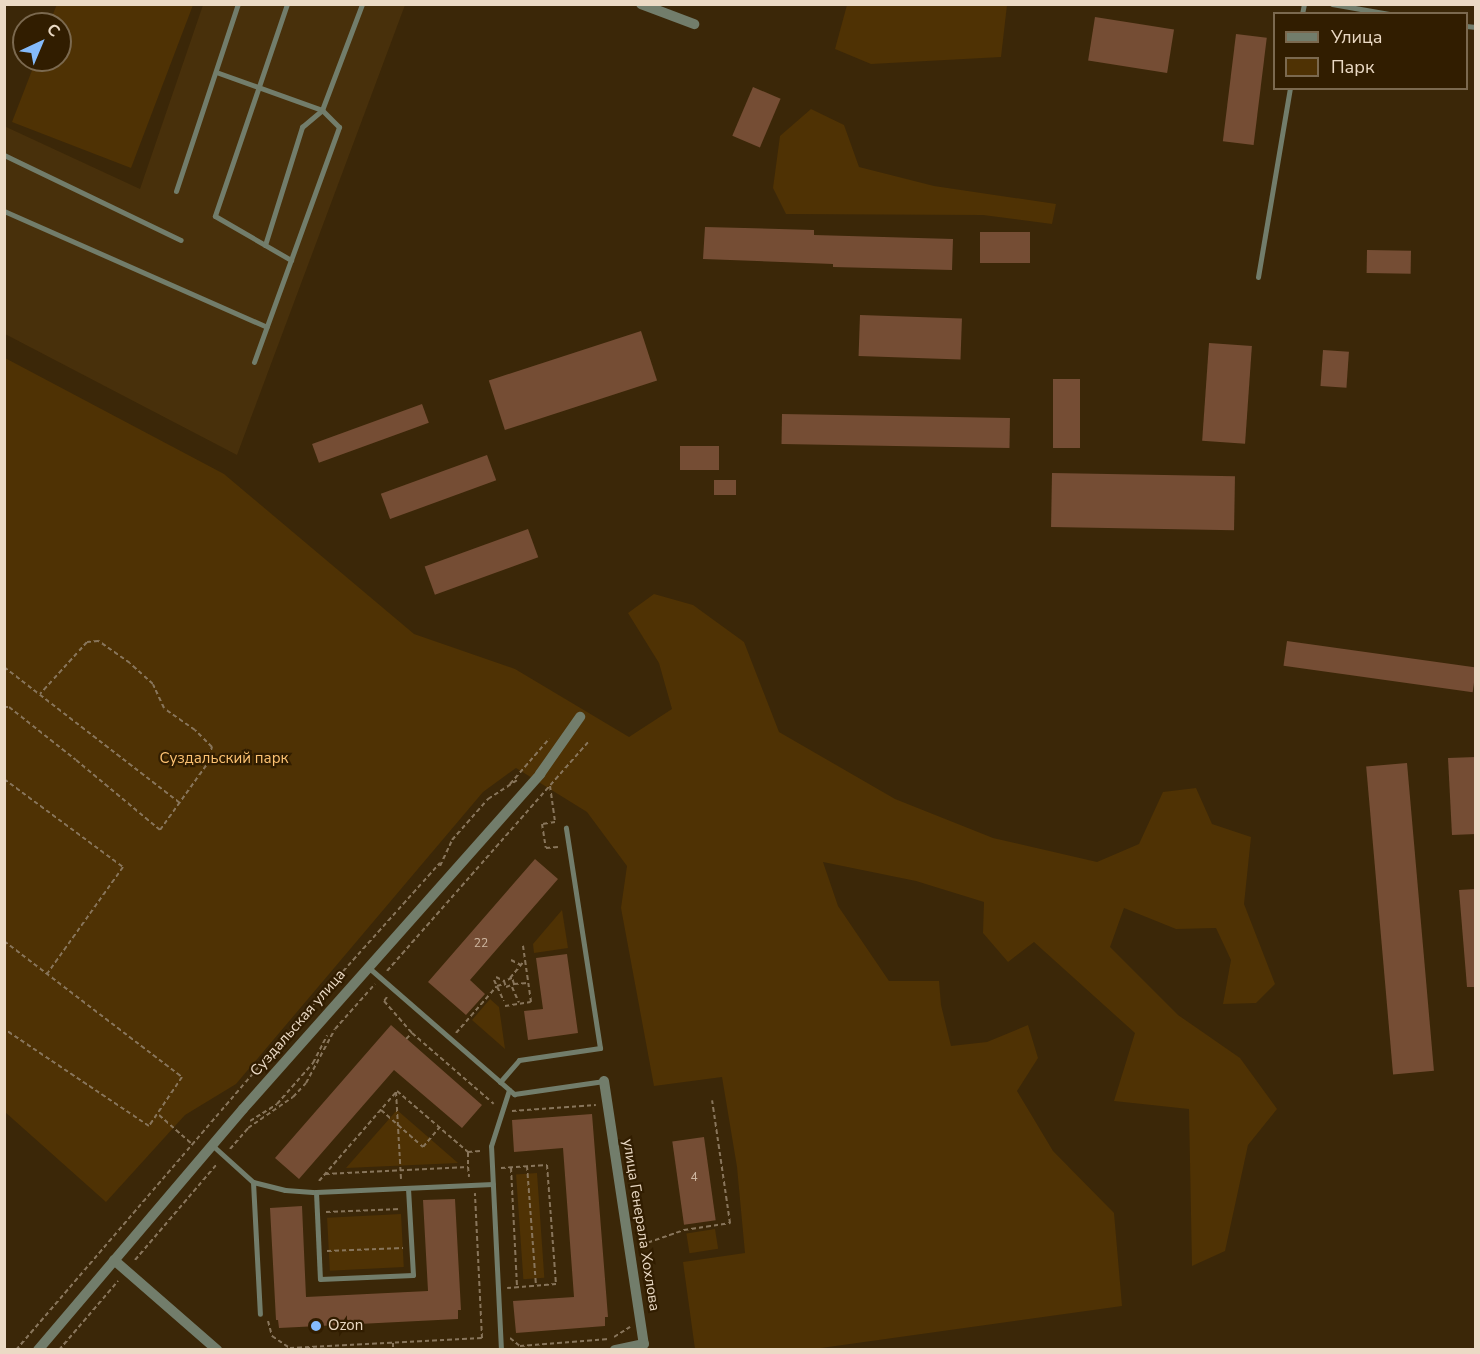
<!DOCTYPE html>
<meta charset="utf-8">
<style>
body{margin:0}
#map{position:relative;width:1480px;height:1354px;overflow:hidden;background:#3b2708;font-family:"Nunito Sans",sans-serif}
div>[style]{position:absolute}
.built>*{inset:0;background:#48300b}
.green>*{inset:0;background:#4f3204;transform-origin:0 0}
.building>*{inset:0;background:#754d34;transform-origin:0 0}
.path>*{height:2px;margin-top:-1px;transform-origin:0;background:repeating-linear-gradient(90deg,#88755b 0 4.5px,transparent 0 7.5px)}
.lane>*{height:5px;margin:-2.5px;padding:0 2.5px;transform-origin:2.5px;border-radius:2.5px;background:#727d6b}
.street>*{height:10px;margin:-5px;padding:0 5px;transform-origin:5px;border-radius:5px;background:#727d6b}
.dots>*{width:16px;height:16px;translate:-50% -50%;box-sizing:border-box;border:3px solid #311d00;border-radius:50%}
span{translate:-50% -50%;white-space:nowrap;text-align:center;line-height:1.15;-webkit-text-stroke:4.5px #311d00;paint-order:stroke}
.number-label{font-size:12px;color:#ceb7a1}
.number-label span{-webkit-text-stroke-width:0}
.park-label{font-size:15px;color:#fec373}
.street-label{font-size:15px;color:#ebdac5}
.poi-label{font-size:15px;color:#ebdac5}
.left{translate:0 -50%;text-align:left}
.frame{position:absolute;inset:0;border:6px solid #ebdac5;pointer-events:none}
.legend{position:absolute;left:1273px;top:12px;width:195px;height:78px;box-sizing:border-box;background:#311d00;border:2px solid #7b694f;margin:0;padding:8px 10px;list-style:none;font-size:18px;color:#ebdac5}
.legend li{display:flex;align-items:center;gap:12px;height:30px}
.legend b{width:30px;border:2px solid #7b694f}
.north{position:absolute;left:12px;top:12px;width:60px;height:60px;box-sizing:border-box;background:#311d00;border:2px solid #7b694f;border-radius:50%;rotate:44deg;font-size:16px;font-weight:700;line-height:24px;text-align:center;color:#ebdac5}
.north::after{content:'';display:block;margin:auto;width:21px;height:27px;background:#85bbfb;clip-path:polygon(50% 0,100% 100%,50% 72%,0 100%)}
</style>
<div id="map">
<div class="built">
<div style="clip-path:polygon(203px 5px,405px 5px,237px 455px,5px 334px,4px 126px,140px 189px)"></div>
</div>
<div class="green">
<div style="clip-path:polygon(57px 4px,193px 5px,131px 168px,12px 122px,36px 60px,60px 60px,60px 24px,49px 24px)"></div>
<div style="clip-path:polygon(847px 5px,1007px 5px,1001px 57px,871px 64px,835px 49px)"></div>
<div style="clip-path:polygon(811px 109px,844px 125px,859px 167px,934px 186px,1056px 204px,1052px 224px,983px 215px,786px 214px,773px 188px,780px 136px)"></div>
<div style="clip-path:polygon(5px 358px,224px 474px,414px 634px,515px 669px,629px 737px,672px 709px,659px 663px,628px 613px,654px 594px,693px 605px,744px 642px,779px 732px,895px 799px,993px 838px,1097px 862px,1139px 844px,1163px 792px,1196px 788px,1212px 824px,1251px 837px,1244px 904px,1275px 984px,1256px 1003px,1223px 1004px,1231px 960px,1216px 928px,1176px 929px,1124px 908px,1110px 947px,1178px 1015px,1240px 1058px,1277px 1109px,1248px 1145px,1225px 1251px,1192px 1266px,1189px 1109px,1114px 1101px,1135px 1033px,1034px 942px,1008px 962px,983px 933px,984px 902px,916px 881px,823px 862px,838px 906px,889px 981px,939px 981px,941px 1005px,951px 1046px,987px 1042px,1028px 1025px,1038px 1058px,1017px 1091px,1053px 1151px,1114px 1213px,1122px 1306px,814px 1349px,695px 1349px,683px 1262px,745px 1253px,737px 1167px,722px 1077px,654px 1086px,621px 908px,627px 866px,587px 812px,516px 768px,483px 792px,236px 1084px,185px 1115px,106px 1202px,5px 1112px)"></div>
<div style="clip-path:polygon(562px 910px,568px 948px,534px 953px,533px 944px)"></div>
<div style="clip-path:polygon(490px 999px,499px 1007px,505px 1049px,472px 1020px)"></div>
<div style="clip-path:polygon(397px 1110px,458px 1163px,346px 1168px)"></div>
<div style="left:537px;top:1173px;width:105px;height:21px;rotate:86deg"></div>
<div style="left:401px;top:1214px;width:53px;height:74px;rotate:87deg"></div>
<div style="left:715px;top:1229px;width:20px;height:29px;rotate:81deg"></div>
</div>
<div class="building">
<div style="left:1095px;top:17px;width:80px;height:44px;rotate:9deg"></div>
<div style="left:1236px;top:34px;width:31px;height:108px;rotate:7deg"></div>
<div style="left:753px;top:87px;width:30px;height:53px;rotate:23deg"></div>
<div style="clip-path:polygon(705px 227px,814px 230px,814px 235px,953px 239px,952px 270px,833px 267px,833px 264px,703px 259px)"></div>
<div style="left:1030px;top:232px;width:31px;height:50px;rotate:90deg"></div>
<div style="left:1367px;top:250px;width:44px;height:23px;rotate:1deg"></div>
<div style="left:860px;top:315px;width:102px;height:41px;rotate:2deg"></div>
<div style="left:641px;top:331px;width:52px;height:160px;rotate:72deg"></div>
<div style="left:1209px;top:343px;width:43px;height:98px;rotate:4deg"></div>
<div style="left:1323px;top:350px;width:26px;height:36px;rotate:4deg"></div>
<div style="left:1053px;top:379px;width:27px;height:69px"></div>
<div style="left:422px;top:404px;width:20px;height:117px;rotate:70deg"></div>
<div style="left:782px;top:414px;width:228px;height:30px;rotate:1deg"></div>
<div style="left:680px;top:446px;width:39px;height:24px"></div>
<div style="left:487px;top:455px;width:27px;height:113px;rotate:70deg"></div>
<div style="left:1052px;top:473px;width:183px;height:54px;rotate:1deg"></div>
<div style="left:714px;top:480px;width:22px;height:15px"></div>
<div style="left:528px;top:529px;width:30px;height:110px;rotate:70deg"></div>
<div style="left:1287px;top:641px;width:191px;height:25px;rotate:8deg"></div>
<div style="clip-path:polygon(1476px 757px,1476px 834px,1452px 835px,1448px 758px)"></div>
<div style="left:1407px;top:763px;width:309px;height:41px;rotate:85deg"></div>
<div style="clip-path:polygon(535px 859px,558px 879px,470px 980px,485px 994px,466px 1015px,428px 982px)"></div>
<div style="clip-path:polygon(1476px 889px,1476px 987px,1467px 987px,1459px 890px)"></div>
<div style="clip-path:polygon(567px 954px,578px 1033px,528px 1040px,524px 1011px,543px 1009px,536px 958px)"></div>
<div style="clip-path:polygon(391px 1025px,482px 1105px,462px 1128px,394px 1070px,299px 1179px,275px 1158px)"></div>
<div style="clip-path:polygon(592px 1114px,608px 1317px,605px 1317px,605px 1326px,516px 1333px,513px 1301px,574px 1297px,563px 1148px,514px 1152px,512px 1120px)"></div>
<div style="left:704px;top:1137px;width:84px;height:32px;rotate:82deg"></div>
<div style="clip-path:polygon(455px 1199px,461px 1310px,458px 1310px,458px 1319px,279px 1328px,278px 1320px,276px 1320px,270px 1208px,302px 1206px,306px 1297px,428px 1291px,423px 1200px)"></div>
</div>
<div class="path">
<div style="left:4px;top:667px;width:222px;rotate:37.7deg"></div>
<div style="left:4px;top:707px;width:5px"></div>
<div style="left:9px;top:707px;width:85px;rotate:38.3deg"></div>
<div style="left:76px;top:760px;width:109px;rotate:39.8deg"></div>
<div style="left:160px;top:830px;width:81px;rotate:-54.5deg"></div>
<div style="left:207px;top:764px;width:18px;rotate:-74deg"></div>
<div style="left:212px;top:747px;width:24px;rotate:-135deg"></div>
<div style="left:195px;top:730px;width:38px;rotate:-145deg"></div>
<div style="left:164px;top:708px;width:26px;rotate:-115deg"></div>
<div style="left:153px;top:684px;width:31px;rotate:-138deg"></div>
<div style="left:130px;top:663px;width:39px;rotate:-145deg"></div>
<div style="left:98px;top:641px;width:11px;rotate:175deg"></div>
<div style="left:87px;top:642px;width:70px;rotate:132.1deg"></div>
<div style="left:4px;top:779px;width:148px;rotate:36.5deg"></div>
<div style="left:123px;top:867px;width:131px;rotate:125.4deg"></div>
<div style="left:510px;top:784px;width:60px;rotate:-49.1deg"></div>
<div style="left:550px;top:786px;width:36px;rotate:82deg"></div>
<div style="left:555px;top:822px;width:13px;rotate:171deg"></div>
<div style="left:542px;top:824px;width:24px;rotate:81deg"></div>
<div style="left:546px;top:848px;width:12px;rotate:-5deg"></div>
<div style="left:440px;top:866px;width:29px;rotate:-65deg"></div>
<div style="left:452px;top:840px;width:55px;rotate:-48.7deg"></div>
<div style="left:488px;top:799px;width:35px;rotate:-33deg"></div>
<div style="left:4px;top:941px;width:224px;rotate:37.4deg"></div>
<div style="left:182px;top:1077px;width:59px;rotate:124deg"></div>
<div style="left:149px;top:1126px;width:174px;rotate:-146.2deg"></div>
<div style="left:511px;top:960px;width:11px;rotate:27deg"></div>
<div style="left:387px;top:971px;width:305px;rotate:-48.7deg"></div>
<div style="left:496px;top:977px;width:9px;rotate:27deg"></div>
<div style="left:504px;top:981px;width:6px;rotate:72deg"></div>
<div style="left:506px;top:987px;width:9px;rotate:-21deg"></div>
<div style="left:514px;top:984px;width:6px;rotate:-108deg"></div>
<div style="left:512px;top:978px;width:9px;rotate:159deg"></div>
<div style="left:510px;top:978px;width:23px;rotate:-50deg"></div>
<div style="left:494px;top:980px;width:23px;rotate:65deg"></div>
<div style="left:514px;top:984px;width:14px;rotate:-4deg"></div>
<div style="left:512px;top:987px;width:17px;rotate:66deg"></div>
<div style="left:387px;top:997px;width:5px;rotate:127deg"></div>
<div style="left:384px;top:1001px;width:43px;rotate:48.8deg"></div>
<div style="left:505px;top:1006px;width:26px;rotate:-9deg"></div>
<div style="left:531px;top:1002px;width:57px;rotate:-98.1deg"></div>
<div style="left:456px;top:1033px;width:62px;rotate:-48.9deg"></div>
<div style="left:497px;top:986px;width:7px;rotate:-16deg"></div>
<div style="left:406px;top:1039px;width:8px;rotate:-45deg"></div>
<div style="left:412px;top:1033px;width:108px;rotate:40.9deg"></div>
<div style="left:396px;top:1092px;width:87px;rotate:86.7deg"></div>
<div style="left:381px;top:1110px;width:56px;rotate:41.4deg"></div>
<div style="left:423px;top:1147px;width:25px;rotate:-50deg"></div>
<div style="left:512px;top:1111px;width:84px;rotate:-4.1deg"></div>
<div style="left:159px;top:1115px;width:45px;rotate:41.4deg"></div>
<div style="left:250px;top:1121px;width:32px;rotate:-32deg"></div>
<div style="left:277px;top:1104px;width:55px;rotate:-48.7deg"></div>
<div style="left:313px;top:1063px;width:31px;rotate:-63deg"></div>
<div style="left:230px;top:1149px;width:28px;rotate:-49deg"></div>
<div style="left:248px;top:1128px;width:55px;rotate:-34.6deg"></div>
<div style="left:293px;top:1097px;width:19px;rotate:-47deg"></div>
<div style="left:306px;top:1083px;width:61px;rotate:-61.8deg"></div>
<div style="left:335px;top:1029px;width:60px;rotate:-48.4deg"></div>
<div style="left:468px;top:1152px;width:15px;rotate:90deg"></div>
<div style="left:527px;top:1166px;width:120px;rotate:85.7deg"></div>
<div style="left:501px;top:1168px;width:46px;rotate:-3.7deg"></div>
<div style="left:547px;top:1165px;width:119px;rotate:85.7deg"></div>
<div style="left:556px;top:1284px;width:49px;rotate:175.3deg"></div>
<div style="left:511px;top:1168px;width:119px;rotate:87.1deg"></div>
<div style="left:325px;top:1174px;width:143px;rotate:-2.8deg"></div>
<div style="left:468px;top:1167px;width:10px;rotate:84deg"></div>
<div style="left:319px;top:1181px;width:119px;rotate:-49.1deg"></div>
<div style="left:397px;top:1091px;width:94px;rotate:40.7deg"></div>
<div style="left:468px;top:1152px;width:12px;rotate:-5deg"></div>
<div style="left:326px;top:1212px;width:75px;rotate:-2.3deg"></div>
<div style="left:641px;top:1245px;width:46px;rotate:-19.2deg"></div>
<div style="left:684px;top:1230px;width:47px;rotate:-8.7deg"></div>
<div style="left:730px;top:1223px;width:124px;rotate:-98.3deg"></div>
<div style="left:327px;top:1251px;width:76px;rotate:-2.3deg"></div>
<div style="left:135px;top:1260px;width:126px;rotate:-49.5deg"></div>
<div style="left:268px;top:1321px;width:16px;rotate:75deg"></div>
<div style="left:272px;top:1336px;width:22px;rotate:34deg"></div>
<div style="left:290px;top:1348px;width:192px;rotate:-3deg"></div>
<div style="left:482px;top:1338px;width:145px;rotate:-92.8deg"></div>
<div style="left:614px;top:1337px;width:19px;rotate:-32deg"></div>
<div style="left:510px;top:1338px;width:13px;rotate:39deg"></div>
<div style="left:520px;top:1346px;width:89px;rotate:-4.5deg"></div>
<div style="left:393px;top:1343px;width:7px;rotate:90deg"></div>
<div style="left:16px;top:1350px;width:403px;rotate:-49.4deg"></div>
<div style="left:278px;top:1044px;width:243px;rotate:-48.2deg"></div>
<div style="left:59px;top:1350px;width:91px;rotate:-49.5deg"></div>
</div>
<div class="lane">
<div style="left:287px;top:4px;width:224px;rotate:108.8deg"></div>
<div style="left:215px;top:216px;width:88px;rotate:30.1deg"></div>
<div style="left:1332px;top:4px;width:58px;rotate:10deg"></div>
<div style="left:1302px;top:14px;width:10px;rotate:-79deg"></div>
<div style="left:1466px;top:26px;width:10px;rotate:6deg"></div>
<div style="left:216px;top:72px;width:113px;rotate:19.7deg"></div>
<div style="left:4px;top:155px;width:196px;rotate:25.7deg"></div>
<div style="left:176px;top:191px;width:197px;rotate:-71.7deg"></div>
<div style="left:4px;top:211px;width:287px;rotate:23.8deg"></div>
<div style="left:265px;top:245px;width:124px;rotate:-72.6deg"></div>
<div style="left:302px;top:127px;width:26px;rotate:-40deg"></div>
<div style="left:1258px;top:277px;width:192px;rotate:-80.4deg"></div>
<div style="left:254px;top:362px;width:250px;rotate:-70.1deg"></div>
<div style="left:339px;top:127px;width:24px;rotate:-135deg"></div>
<div style="left:322px;top:110px;width:113px;rotate:-69.3deg"></div>
<div style="left:368px;top:967px;width:194px;rotate:41deg"></div>
<div style="left:514px;top:1094px;width:91px;rotate:-8.2deg"></div>
<div style="left:500px;top:1082px;width:29px;rotate:-49deg"></div>
<div style="left:519px;top:1060px;width:82px;rotate:-8.4deg"></div>
<div style="left:600px;top:1048px;width:223px;rotate:-98.8deg"></div>
<div style="left:212px;top:1145px;width:55px;rotate:42.1deg"></div>
<div style="left:253px;top:1182px;width:33px;rotate:14deg"></div>
<div style="left:285px;top:1190px;width:31px;rotate:4deg"></div>
<div style="left:316px;top:1192px;width:177px;rotate:-2.6deg"></div>
<div style="left:253px;top:1182px;width:132px;rotate:87deg"></div>
<div style="left:316px;top:1192px;width:87px;rotate:87.4deg"></div>
<div style="left:320px;top:1279px;width:93px;rotate:-2.5deg"></div>
<div style="left:413px;top:1275px;width:87px;rotate:-93.3deg"></div>
<div style="left:501px;top:1350px;width:204px;rotate:-92.8deg"></div>
<div style="left:491px;top:1146px;width:59px;rotate:-72.2deg"></div>
</div>
<div class="street">
<div style="left:641px;top:4px;width:57px;rotate:20.7deg"></div>
<div style="left:604px;top:1081px;width:266px;rotate:81.4deg"></div>
<div style="left:644px;top:1344px;width:30px;rotate:168deg"></div>
<div style="left:114px;top:1260px;width:137px;rotate:41.1deg"></div>
<div style="left:38px;top:1350px;width:316px;rotate:-49.6deg"></div>
<div style="left:243px;top:1109px;width:448px;rotate:-48.4deg"></div>
<div style="left:540px;top:774px;width:70px;rotate:-54.9deg"></div>
</div>
<div class="dots">
<div style="left:316px;top:1326px;background:#85bbfb"></div>
</div>
<div class="number-label">
<span style="left:481px;top:944px">22</span>
<span style="left:694px;top:1178px">4</span>
</div>
<div class="park-label">
<span style="left:224px;top:759px">Суздальский парк</span>
</div>
<div class="street-label">
<span style="left:298px;top:1023px;rotate:-49deg">Суздальская улица</span>
<span style="left:641px;top:1225px;rotate:81deg">улица Генерала Хохлова</span>
</div>
<div class="poi-label">
<span class="left" style="left:328px;top:1326px">Ozon</span>
</div>
<div class="frame"></div>
<ul class="legend">
<li><b style="height:8px;background:#727d6b"></b>Улица</li>
<li><b style="height:16px;background:#4f3204"></b>Парк</li>
</ul>
<div class="north">С</div>
</div>
